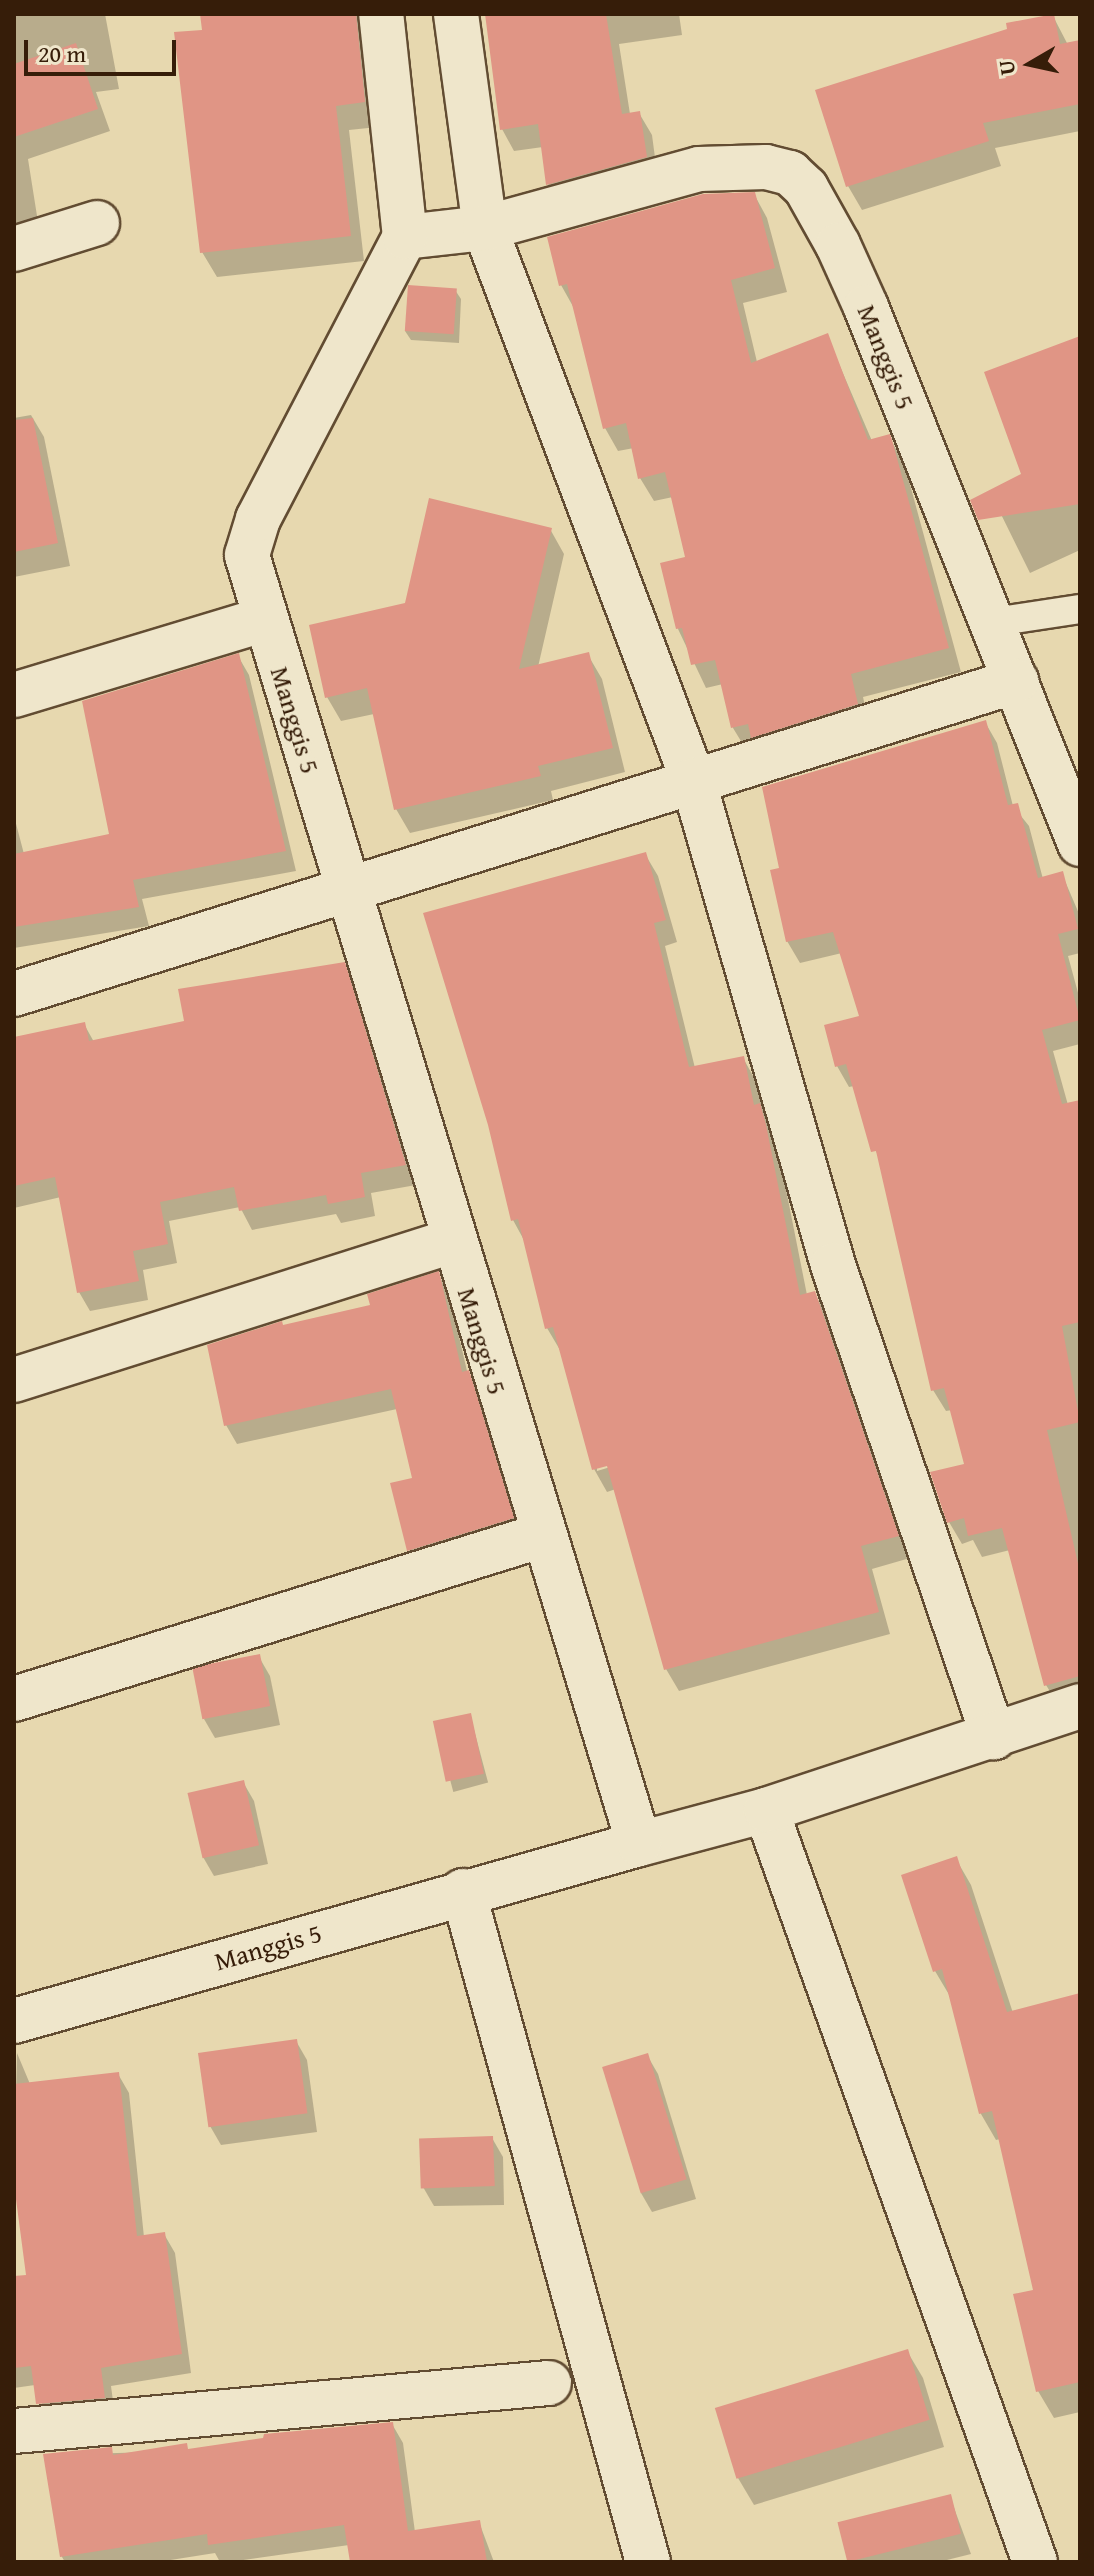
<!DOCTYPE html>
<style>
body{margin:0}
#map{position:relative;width:1094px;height:2576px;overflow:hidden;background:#e7d8af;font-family:"Gentium Book Plus",serif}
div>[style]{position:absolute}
.shadow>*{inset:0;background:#0003;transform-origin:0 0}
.building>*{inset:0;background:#e09585;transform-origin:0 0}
.roads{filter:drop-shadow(2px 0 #624c32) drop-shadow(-2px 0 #624c32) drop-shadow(0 2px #624c32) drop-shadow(0 -2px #624c32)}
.service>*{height:28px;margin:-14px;padding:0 14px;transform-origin:14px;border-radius:14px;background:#efe6cb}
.minor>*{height:44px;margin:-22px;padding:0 22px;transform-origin:22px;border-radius:22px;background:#efe6cb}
span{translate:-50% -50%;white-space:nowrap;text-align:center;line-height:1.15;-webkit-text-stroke:6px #efe6cb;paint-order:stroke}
.street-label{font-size:26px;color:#361d09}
.frame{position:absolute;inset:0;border:16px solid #361d09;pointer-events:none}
.north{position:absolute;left:990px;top:24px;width:80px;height:80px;-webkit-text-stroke:6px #efe6cb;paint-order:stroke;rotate:261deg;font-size:22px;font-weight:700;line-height:32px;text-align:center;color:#361d09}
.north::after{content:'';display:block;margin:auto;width:28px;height:36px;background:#361d09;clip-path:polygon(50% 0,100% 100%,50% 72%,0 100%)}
.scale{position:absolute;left:24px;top:40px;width:152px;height:36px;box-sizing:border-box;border:4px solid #361d09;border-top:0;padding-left:10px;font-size:24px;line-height:28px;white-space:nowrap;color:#361d09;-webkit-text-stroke:6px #efe6cb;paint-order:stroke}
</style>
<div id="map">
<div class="shadow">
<div style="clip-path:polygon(14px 14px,105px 14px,119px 89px,96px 92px,110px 131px,28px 159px,41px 241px,14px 252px)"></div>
<div style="clip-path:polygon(202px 14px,360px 14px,378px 127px,349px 130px,364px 261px,217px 277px,202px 252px)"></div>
<div style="clip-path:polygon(487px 14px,679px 14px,682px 35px,619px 44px,630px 114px,639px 113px,652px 135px,658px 180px,561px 207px,548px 184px,543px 147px,514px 151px,502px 129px)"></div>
<div style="clip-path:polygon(1053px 16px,1068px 45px,1080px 42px,1080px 131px,995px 148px,1001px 166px,862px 210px,848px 186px)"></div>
<div style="clip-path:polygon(754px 194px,767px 218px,787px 292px,743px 303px,757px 362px,827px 336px,872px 441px,889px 436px,905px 466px,961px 672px,863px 697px,870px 728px,747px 751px,733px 728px,723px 684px,706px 688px,678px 629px,687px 558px,673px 497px,654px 501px,640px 478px,634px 448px,618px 451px,605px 428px,575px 310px,561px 285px)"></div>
<div style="clip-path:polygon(455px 290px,461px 299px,459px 343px,411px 340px,405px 331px)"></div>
<div style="clip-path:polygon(1080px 338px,1080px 550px,1030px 573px,990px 492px,1024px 475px)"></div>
<div style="clip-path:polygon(31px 415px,44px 437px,70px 566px,14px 577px,14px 418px)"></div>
<div style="clip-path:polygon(550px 529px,564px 554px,538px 667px,588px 655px,602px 679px,625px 772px,551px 791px,553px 800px,410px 833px,396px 809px,374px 714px,341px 721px,327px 697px)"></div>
<div style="clip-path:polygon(238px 656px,249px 675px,296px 871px,142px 899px,149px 926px,14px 948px,14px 816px,24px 854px,111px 835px)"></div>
<div style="clip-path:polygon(985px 722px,997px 743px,1013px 806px,1029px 826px,1043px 879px,1062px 874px,1080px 916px,1080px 953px,1068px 956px,1080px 1000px,1080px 1044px,1053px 1051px,1068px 1105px,1080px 1107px,1080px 1700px,1059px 1706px,1046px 1685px,1010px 1550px,982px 1557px,973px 1540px,962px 1544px,949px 1522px,966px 1466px,952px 1410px,946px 1411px,933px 1390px,882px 1168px,854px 1086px,849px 1087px,837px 1066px,862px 1017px,842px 953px,800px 963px,787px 941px,782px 870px)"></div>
<div style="clip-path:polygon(evenodd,645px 854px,658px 876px,677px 942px,665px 946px,695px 1068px,743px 1058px,756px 1081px,778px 1149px,807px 1295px,814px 1293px,827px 1315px,910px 1558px,872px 1569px,890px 1634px,679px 1691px,666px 1669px,616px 1489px,607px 1492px,594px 1469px,560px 1350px,547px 1328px,525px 1242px,513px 1220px,645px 854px,616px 1462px,617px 1465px,597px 1471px,597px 1467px,616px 1462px)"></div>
<div style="clip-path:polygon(344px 964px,355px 984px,416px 1185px,371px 1193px,375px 1216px,341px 1223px,336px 1214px,252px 1230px,240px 1207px,169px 1221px,177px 1263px,143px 1270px,148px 1300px,90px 1311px,79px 1292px,61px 1197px,14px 1208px,14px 1039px,84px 1024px,94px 1042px,186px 1022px)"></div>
<div style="clip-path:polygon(438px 1274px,449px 1293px,467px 1371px,479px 1392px,523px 1537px,420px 1569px,409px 1550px,414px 1480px,397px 1409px,237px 1444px,226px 1425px,284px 1327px,372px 1307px)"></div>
<div style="clip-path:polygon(259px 1657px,270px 1676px,280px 1725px,215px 1738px,204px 1719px)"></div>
<div style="left:470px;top:1715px;width:70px;height:36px;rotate:75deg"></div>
<div style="clip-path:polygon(243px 1782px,254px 1801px,268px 1864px,214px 1876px,203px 1857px)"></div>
<div style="clip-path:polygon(956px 1859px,971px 1885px,1013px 2013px,1080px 1995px,1080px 2412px,1054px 2418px,1038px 2391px,1035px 2291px,1000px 2139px,996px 2140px,981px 2114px,951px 1998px,935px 1971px)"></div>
<div style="clip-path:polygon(296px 2041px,307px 2060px,317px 2132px,221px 2145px,210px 2126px)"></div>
<div style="clip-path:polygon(17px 2053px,30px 2084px,118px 2074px,129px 2093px,144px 2237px,164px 2234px,175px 2253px,191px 2373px,111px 2386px,115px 2416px,49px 2422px,35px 2385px,14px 2388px,14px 2278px,28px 2277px,14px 2170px)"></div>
<div style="clip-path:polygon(647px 2055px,658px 2074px,696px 2199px,652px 2212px,641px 2193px)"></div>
<div style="clip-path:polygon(492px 2138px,503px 2157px,504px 2205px,434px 2206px,423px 2187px)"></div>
<div style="clip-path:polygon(907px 2351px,923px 2378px,944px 2447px,754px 2505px,738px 2478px)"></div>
<div style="clip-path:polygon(392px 2424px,403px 2443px,415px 2532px,479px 2522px,494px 2562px,352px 2562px,349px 2545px,229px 2562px,220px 2562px,215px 2553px,158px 2562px,65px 2562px,62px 2557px,45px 2455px,189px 2451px)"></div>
<div style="clip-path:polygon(950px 2497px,971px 2554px,939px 2562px,850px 2562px,840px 2525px)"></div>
</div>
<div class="building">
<div style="clip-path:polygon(200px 14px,356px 14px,365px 102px,336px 106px,351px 236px,200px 253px,174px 32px,202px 30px)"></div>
<div style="clip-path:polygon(485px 14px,606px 14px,622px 114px,640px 111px,647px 157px,546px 185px,538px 124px,500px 130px)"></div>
<div style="clip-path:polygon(1054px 14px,1060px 44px,1080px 40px,1080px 104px,983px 123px,989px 141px,846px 187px,815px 90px,1007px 29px,1006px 23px)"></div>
<div style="clip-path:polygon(76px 43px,98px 109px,14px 137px,14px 64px)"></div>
<div style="clip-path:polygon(755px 192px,775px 268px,731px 280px,751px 363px,828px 333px,868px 440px,890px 434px,892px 440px,949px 648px,851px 674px,858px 704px,751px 738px,748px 724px,731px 728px,715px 660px,691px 665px,682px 628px,676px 629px,660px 563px,685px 557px,665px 472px,638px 479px,626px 423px,603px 429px,567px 284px,559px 286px,547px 237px,703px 194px)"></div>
<div style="left:408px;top:285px;width:49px;height:46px;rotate:4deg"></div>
<div style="clip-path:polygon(1080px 336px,1080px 504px,978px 520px,970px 500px,1021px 474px,984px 372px)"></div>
<div style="clip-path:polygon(33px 418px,58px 543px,14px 552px,14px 420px)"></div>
<div style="clip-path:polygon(429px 498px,552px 528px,519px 669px,589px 652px,613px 748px,538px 766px,541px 776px,394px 810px,367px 688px,325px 698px,309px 625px,405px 603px)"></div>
<div style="clip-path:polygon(239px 653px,286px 851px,133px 880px,139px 907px,14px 927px,14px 854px,109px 834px,82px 701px)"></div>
<div style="clip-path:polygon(986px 720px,1008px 805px,1018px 803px,1038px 878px,1063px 871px,1078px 929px,1058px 934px,1080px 1020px,1042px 1030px,1062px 1104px,1080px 1100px,1080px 1322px,1062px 1326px,1080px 1422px,1047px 1430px,1080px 1572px,1080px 1676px,1044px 1686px,1002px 1528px,968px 1536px,964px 1518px,947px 1523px,930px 1472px,964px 1464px,944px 1388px,931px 1391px,876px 1151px,871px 1152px,846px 1064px,835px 1067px,824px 1025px,859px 1016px,833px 932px,786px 942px,770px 870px,779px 868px,762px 787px)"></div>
<div style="clip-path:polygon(646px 852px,666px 920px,654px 923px,689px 1067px,744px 1056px,754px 1105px,760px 1103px,766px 1125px,800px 1295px,815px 1291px,899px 1536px,861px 1546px,879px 1612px,664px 1670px,607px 1466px,592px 1470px,553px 1327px,545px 1329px,518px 1219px,511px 1221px,488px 1125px,423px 913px)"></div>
<div style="clip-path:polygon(345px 962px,406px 1165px,361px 1173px,365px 1197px,328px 1204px,326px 1195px,239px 1211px,234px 1187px,160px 1202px,168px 1244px,133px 1251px,139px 1281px,77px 1293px,55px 1177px,14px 1186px,14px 1037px,85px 1022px,89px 1041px,184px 1021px,178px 989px)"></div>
<div style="clip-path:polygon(439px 1271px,462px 1372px,469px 1370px,514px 1518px,407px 1551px,390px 1483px,412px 1478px,391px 1389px,224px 1426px,207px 1345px,282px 1321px,283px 1325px,370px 1305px,367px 1294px)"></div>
<div style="left:260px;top:1654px;width:53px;height:69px;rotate:79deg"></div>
<div style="left:471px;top:1713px;width:62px;height:39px;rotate:78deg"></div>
<div style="left:244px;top:1780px;width:67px;height:58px;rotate:77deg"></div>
<div style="clip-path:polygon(957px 1856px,1007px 2012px,1080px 1993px,1080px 2382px,1036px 2392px,1013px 2294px,1033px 2290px,992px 2111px,979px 2114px,942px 1969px,933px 1972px,901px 1875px)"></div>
<div style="left:297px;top:2039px;width:75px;height:100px;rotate:82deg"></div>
<div style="left:648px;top:2053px;width:132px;height:48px;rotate:73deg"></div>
<div style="clip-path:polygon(119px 2072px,137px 2236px,165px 2232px,182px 2354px,101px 2368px,105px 2398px,36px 2404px,31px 2366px,14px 2368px,14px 2276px,26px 2275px,14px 2184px,14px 2084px)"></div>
<div style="left:493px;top:2136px;width:50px;height:74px;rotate:88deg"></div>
<div style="left:908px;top:2349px;width:74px;height:202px;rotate:73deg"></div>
<div style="clip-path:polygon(393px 2422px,408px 2531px,480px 2520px,487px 2562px,350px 2562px,344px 2525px,208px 2545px,207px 2534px,60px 2557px,43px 2454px,112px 2447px,113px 2455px,187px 2443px,188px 2449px,263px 2438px,264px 2434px)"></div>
<div style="left:951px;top:2494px;width:41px;height:117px;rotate:76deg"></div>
</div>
<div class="roads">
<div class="service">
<div style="left:994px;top:622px;width:87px;rotate:-8.6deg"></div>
</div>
<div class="minor">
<div style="left:456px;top:14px;width:216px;rotate:82.3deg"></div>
<div style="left:485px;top:228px;width:590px;rotate:69.35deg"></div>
<div style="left:693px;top:780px;width:505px;rotate:73.9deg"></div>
<div style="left:833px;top:1265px;width:499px;rotate:71.2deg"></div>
<div style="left:405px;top:237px;width:81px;rotate:-6.4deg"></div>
<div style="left:485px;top:228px;width:222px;rotate:-15.4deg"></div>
<div style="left:699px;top:169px;width:67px;rotate:-1.7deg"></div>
<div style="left:766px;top:167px;width:25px;rotate:14deg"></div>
<div style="left:790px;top:173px;width:22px;rotate:43deg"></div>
<div style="left:806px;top:188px;width:65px;rotate:60.7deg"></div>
<div style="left:838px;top:245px;width:68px;rotate:65.7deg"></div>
<div style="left:866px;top:307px;width:578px;rotate:68.27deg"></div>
<div style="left:14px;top:249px;width:87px;rotate:-17.4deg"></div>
<div style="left:14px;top:695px;width:262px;rotate:-16.8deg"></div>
<div style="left:14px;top:994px;width:1050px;rotate:-17.35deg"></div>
<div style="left:14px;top:1380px;width:460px;rotate:-17.6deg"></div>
<div style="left:14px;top:1699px;width:554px;rotate:-17.22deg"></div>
<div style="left:766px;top:1810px;width:799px;rotate:70.32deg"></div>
<div style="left:639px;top:1844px;width:131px;rotate:-15deg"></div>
<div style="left:766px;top:1810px;width:331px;rotate:-18.3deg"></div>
<div style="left:463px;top:1891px;width:696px;rotate:74.59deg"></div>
<div style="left:14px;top:2021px;width:650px;rotate:-15.81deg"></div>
<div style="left:639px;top:1844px;width:1347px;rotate:-106.92deg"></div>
<div style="left:247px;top:555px;width:38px;rotate:-73deg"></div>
<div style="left:258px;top:519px;width:318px;rotate:-62.5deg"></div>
<div style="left:405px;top:237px;width:224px;rotate:-96.1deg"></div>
<div style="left:14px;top:2431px;width:537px;rotate:-5.13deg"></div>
</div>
</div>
<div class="street-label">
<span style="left:886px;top:357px;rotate:68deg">Manggis 5</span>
<span style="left:295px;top:720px;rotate:73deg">Manggis 5</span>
<span style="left:482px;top:1341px;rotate:73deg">Manggis 5</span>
<span style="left:268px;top:1947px;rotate:-16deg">Manggis 5</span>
</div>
<div class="frame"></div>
<div class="north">U</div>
<div class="scale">20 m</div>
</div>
